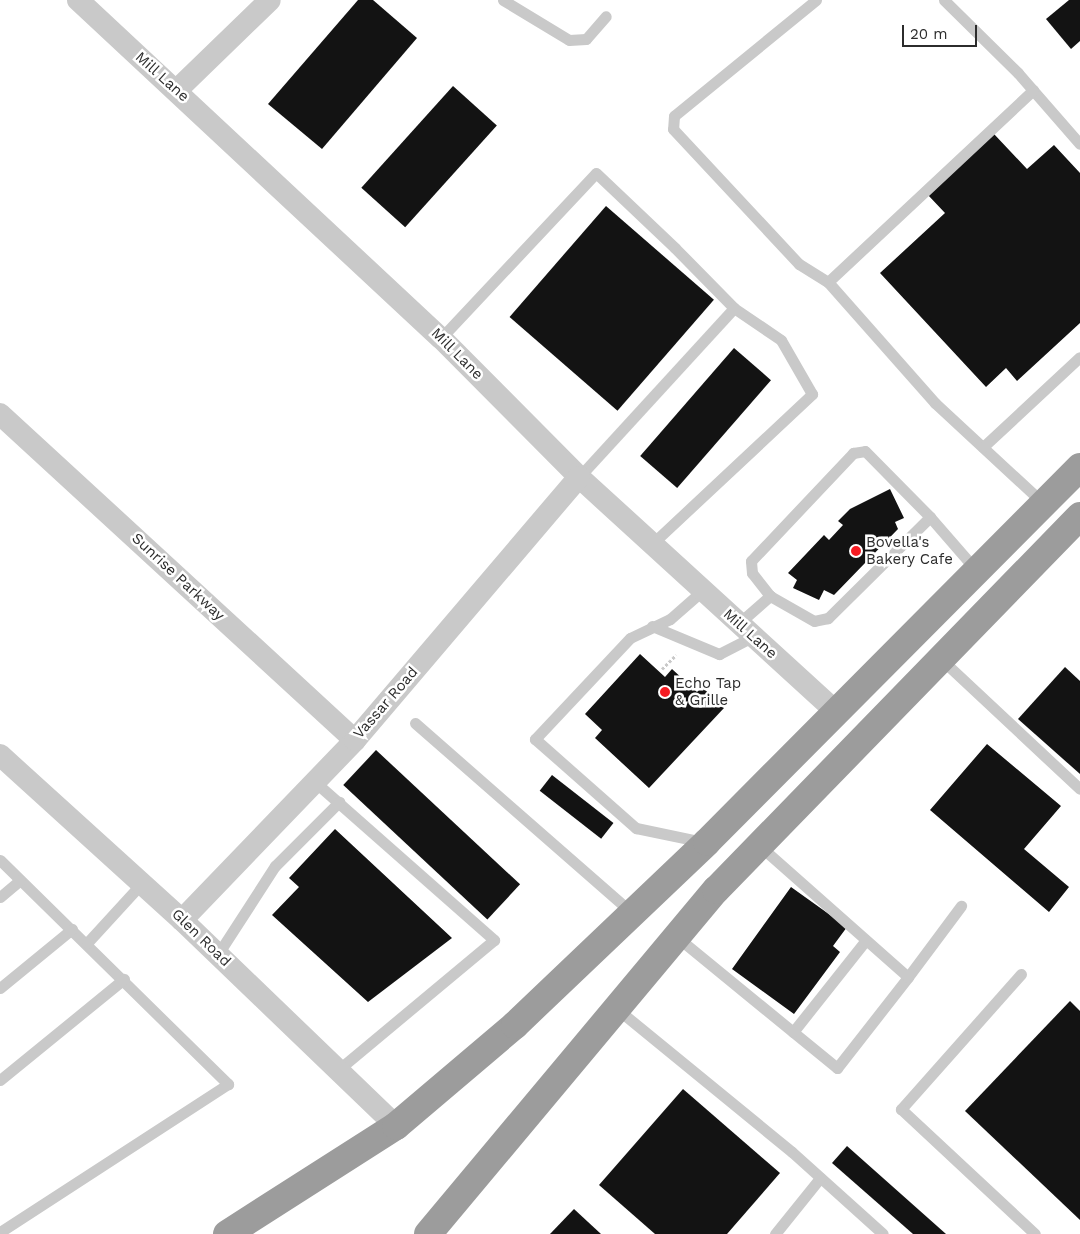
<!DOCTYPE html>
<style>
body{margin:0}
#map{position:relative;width:1080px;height:1234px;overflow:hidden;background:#fff;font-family:"Work Sans",sans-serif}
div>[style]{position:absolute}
.building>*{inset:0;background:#131313;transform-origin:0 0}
.path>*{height:3px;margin-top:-1.5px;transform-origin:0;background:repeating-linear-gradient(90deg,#c9c9c9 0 2.5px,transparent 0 5px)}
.service>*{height:11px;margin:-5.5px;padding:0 5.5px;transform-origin:5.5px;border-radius:5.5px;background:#c9c9c9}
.minor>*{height:22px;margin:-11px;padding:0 11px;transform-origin:11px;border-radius:11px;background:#c9c9c9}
.trunk>*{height:28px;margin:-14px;padding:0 14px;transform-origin:14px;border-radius:14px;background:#9c9c9c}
.dots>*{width:14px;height:14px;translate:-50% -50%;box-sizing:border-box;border:2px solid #fff;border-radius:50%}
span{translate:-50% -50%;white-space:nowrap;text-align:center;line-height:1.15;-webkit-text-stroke:5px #fff;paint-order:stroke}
.street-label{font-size:15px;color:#2c2c2c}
.poi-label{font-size:15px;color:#2c2c2c}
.left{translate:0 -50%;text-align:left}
.scale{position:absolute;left:902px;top:25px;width:75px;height:22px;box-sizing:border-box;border:2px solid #2c2c2c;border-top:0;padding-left:6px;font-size:15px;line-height:18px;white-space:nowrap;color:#2c2c2c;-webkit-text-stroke:4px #fff;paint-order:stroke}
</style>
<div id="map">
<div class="building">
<div style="clip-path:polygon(358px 0,373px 0,417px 38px,322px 149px,268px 104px)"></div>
<div style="clip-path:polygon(1069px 0,1080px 0,1080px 41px,1071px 49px,1046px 19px)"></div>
<div style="left:453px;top:86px;width:59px;height:137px;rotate:42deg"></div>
<div style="clip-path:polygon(994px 134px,1027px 169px,1054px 145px,1080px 173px,1080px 323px,1017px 381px,1006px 368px,986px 387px,880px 273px,945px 213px,928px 195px)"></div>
<div style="left:606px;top:206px;width:143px;height:147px;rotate:41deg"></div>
<div style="left:734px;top:348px;width:49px;height:143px;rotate:41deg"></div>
<div style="clip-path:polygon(890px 489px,904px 518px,895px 522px,898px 529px,834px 595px,824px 590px,819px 600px,793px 588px,797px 580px,788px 573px,824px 535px,829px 540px,843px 525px,838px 521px,850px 509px)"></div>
<div style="clip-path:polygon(640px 654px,665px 677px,672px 669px,697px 692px,702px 687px,724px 708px,649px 788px,595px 738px,602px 730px,585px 714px)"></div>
<div style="clip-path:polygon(1065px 667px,1080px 681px,1080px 774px,1018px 719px)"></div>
<div style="clip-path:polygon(987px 744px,1061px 806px,1024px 849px,1069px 887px,1049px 912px,930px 810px)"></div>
<div style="left:376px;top:750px;width:197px;height:48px;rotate:43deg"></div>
<div style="left:552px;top:775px;width:78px;height:20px;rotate:38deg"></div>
<div style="clip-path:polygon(335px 829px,452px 938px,368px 1002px,272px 915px,299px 887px,289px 878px)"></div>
<div style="clip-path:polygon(791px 887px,847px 927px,833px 946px,840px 952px,794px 1014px,732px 969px)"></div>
<div style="clip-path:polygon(1070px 1001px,1080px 1011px,1080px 1220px,965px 1111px)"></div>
<div style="clip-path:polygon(683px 1089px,780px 1173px,727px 1234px,655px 1234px,599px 1185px)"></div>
<div style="clip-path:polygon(847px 1146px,946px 1234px,913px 1234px,832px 1163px)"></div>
<div style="clip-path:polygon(574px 1209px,601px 1234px,550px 1234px)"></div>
</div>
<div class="path">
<div style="left:662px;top:669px;width:20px;rotate:-45deg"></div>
</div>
<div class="service">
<div style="left:503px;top:0;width:77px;rotate:31.2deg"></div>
<div style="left:569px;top:40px;width:17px;rotate:-3deg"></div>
<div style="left:586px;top:39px;width:30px;rotate:-49deg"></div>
<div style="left:816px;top:0;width:183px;rotate:140.8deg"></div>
<div style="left:674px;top:116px;width:13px;rotate:94deg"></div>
<div style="left:673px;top:129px;width:185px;rotate:47deg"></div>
<div style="left:799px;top:264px;width:34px;rotate:32deg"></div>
<div style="left:828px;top:282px;width:162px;rotate:48.5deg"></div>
<div style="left:935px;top:403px;width:147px;rotate:42.8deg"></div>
<div style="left:944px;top:0;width:104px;rotate:44.6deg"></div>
<div style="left:1018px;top:73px;width:94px;rotate:48.9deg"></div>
<div style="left:828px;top:282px;width:281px;rotate:-43.1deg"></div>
<div style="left:441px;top:338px;width:226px;rotate:-46.8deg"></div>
<div style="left:596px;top:173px;width:109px;rotate:43.5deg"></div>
<div style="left:675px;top:248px;width:84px;rotate:45.5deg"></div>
<div style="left:734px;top:308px;width:229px;rotate:132.5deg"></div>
<div style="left:983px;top:447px;width:132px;rotate:-42.9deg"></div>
<div style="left:865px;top:451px;width:93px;rotate:45.4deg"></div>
<div style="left:930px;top:517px;width:144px;rotate:135.3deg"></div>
<div style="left:828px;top:618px;width:14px;rotate:168deg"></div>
<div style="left:814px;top:621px;width:51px;rotate:-150.4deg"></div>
<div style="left:770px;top:596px;width:29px;rotate:-128deg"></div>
<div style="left:752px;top:573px;width:12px;rotate:-95deg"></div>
<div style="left:751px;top:561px;width:149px;rotate:-46.6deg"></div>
<div style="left:853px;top:453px;width:12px;rotate:-9deg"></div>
<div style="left:930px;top:517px;width:70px;rotate:49deg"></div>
<div style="left:653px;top:543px;width:218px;rotate:-43.1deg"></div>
<div style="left:812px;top:394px;width:62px;rotate:-119.9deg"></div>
<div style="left:781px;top:340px;width:57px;rotate:-145.8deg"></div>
<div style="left:702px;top:591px;width:43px;rotate:138.8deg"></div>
<div style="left:670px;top:619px;width:44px;rotate:154.6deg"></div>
<div style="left:630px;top:638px;width:139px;rotate:133.2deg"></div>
<div style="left:535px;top:739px;width:135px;rotate:41.4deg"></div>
<div style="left:636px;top:828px;width:68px;rotate:11.8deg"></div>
<div style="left:738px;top:624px;width:43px;rotate:-41.2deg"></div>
<div style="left:652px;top:626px;width:73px;rotate:22.7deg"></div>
<div style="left:719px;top:654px;width:37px;rotate:-27deg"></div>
<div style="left:941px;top:659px;width:190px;rotate:43.1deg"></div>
<div style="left:415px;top:723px;width:288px;rotate:41.2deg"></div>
<div style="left:315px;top:782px;width:239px;rotate:41.4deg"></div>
<div style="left:494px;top:940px;width:203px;rotate:140.2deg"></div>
<div style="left:0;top:860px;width:320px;rotate:44.5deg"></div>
<div style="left:228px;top:1084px;width:272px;rotate:147deg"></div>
<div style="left:0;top:897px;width:26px;rotate:-40deg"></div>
<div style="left:677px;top:937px;width:207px;rotate:39.3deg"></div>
<div style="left:837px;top:1068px;width:115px;rotate:-52deg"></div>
<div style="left:908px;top:977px;width:198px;rotate:-138.5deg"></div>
<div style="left:87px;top:943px;width:81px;rotate:-47.5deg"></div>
<div style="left:218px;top:954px;width:105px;rotate:-57.1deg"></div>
<div style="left:275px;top:866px;width:91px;rotate:-45deg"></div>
<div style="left:1021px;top:974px;width:181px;rotate:131.6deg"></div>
<div style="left:901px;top:1109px;width:183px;rotate:43deg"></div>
<div style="left:908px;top:977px;width:89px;rotate:-53.3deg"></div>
<div style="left:0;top:988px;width:93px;rotate:-39.3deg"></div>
<div style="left:616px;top:1008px;width:227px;rotate:39.3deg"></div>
<div style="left:792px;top:1152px;width:122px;rotate:42deg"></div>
<div style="left:793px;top:1032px;width:117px;rotate:-51.6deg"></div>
<div style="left:0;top:1080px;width:160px;rotate:-39.2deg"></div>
<div style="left:775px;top:1234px;width:72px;rotate:-51.2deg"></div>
</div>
<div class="minor">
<div style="left:78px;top:0;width:496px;rotate:43deg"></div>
<div style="left:441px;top:338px;width:196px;rotate:45.2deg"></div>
<div style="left:579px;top:477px;width:345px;rotate:42.4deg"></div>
<div style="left:177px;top:90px;width:129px;rotate:-44.1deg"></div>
<div style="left:0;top:414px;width:482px;rotate:42.6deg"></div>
<div style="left:0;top:755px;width:246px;rotate:42.2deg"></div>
<div style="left:182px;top:920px;width:297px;rotate:43.9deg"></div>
<div style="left:182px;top:920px;width:250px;rotate:-46.1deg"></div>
<div style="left:355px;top:740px;width:345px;rotate:-49.6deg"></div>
</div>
<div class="trunk">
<div style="left:227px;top:1234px;width:201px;rotate:-32.6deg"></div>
<div style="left:396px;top:1126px;width:156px;rotate:-40.3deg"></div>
<div style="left:515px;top:1025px;width:265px;rotate:-43.6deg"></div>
<div style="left:707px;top:842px;width:529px;rotate:-45.15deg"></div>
<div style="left:428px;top:1234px;width:449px;rotate:-50.1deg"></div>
<div style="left:716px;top:890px;width:522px;rotate:-45.78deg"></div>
</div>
<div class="dots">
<div style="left:856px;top:551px;background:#f61b22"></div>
<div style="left:665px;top:692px;background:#f61b22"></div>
</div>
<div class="street-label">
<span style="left:162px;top:77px;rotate:42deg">Mill Lane</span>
<span style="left:457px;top:354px;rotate:45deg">Mill Lane</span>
<span style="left:178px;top:577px;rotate:43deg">Sunrise Parkway</span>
<span style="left:750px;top:634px;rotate:42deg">Mill Lane</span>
<span style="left:386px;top:703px;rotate:-49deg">Vassar Road</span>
<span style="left:201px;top:938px;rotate:44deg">Glen Road</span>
</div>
<div class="poi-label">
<span class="left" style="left:866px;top:551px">Bovella's<br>Bakery Cafe</span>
<span class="left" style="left:675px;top:692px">Echo Tap<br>&amp; Grille</span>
</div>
<div class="scale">20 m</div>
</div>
